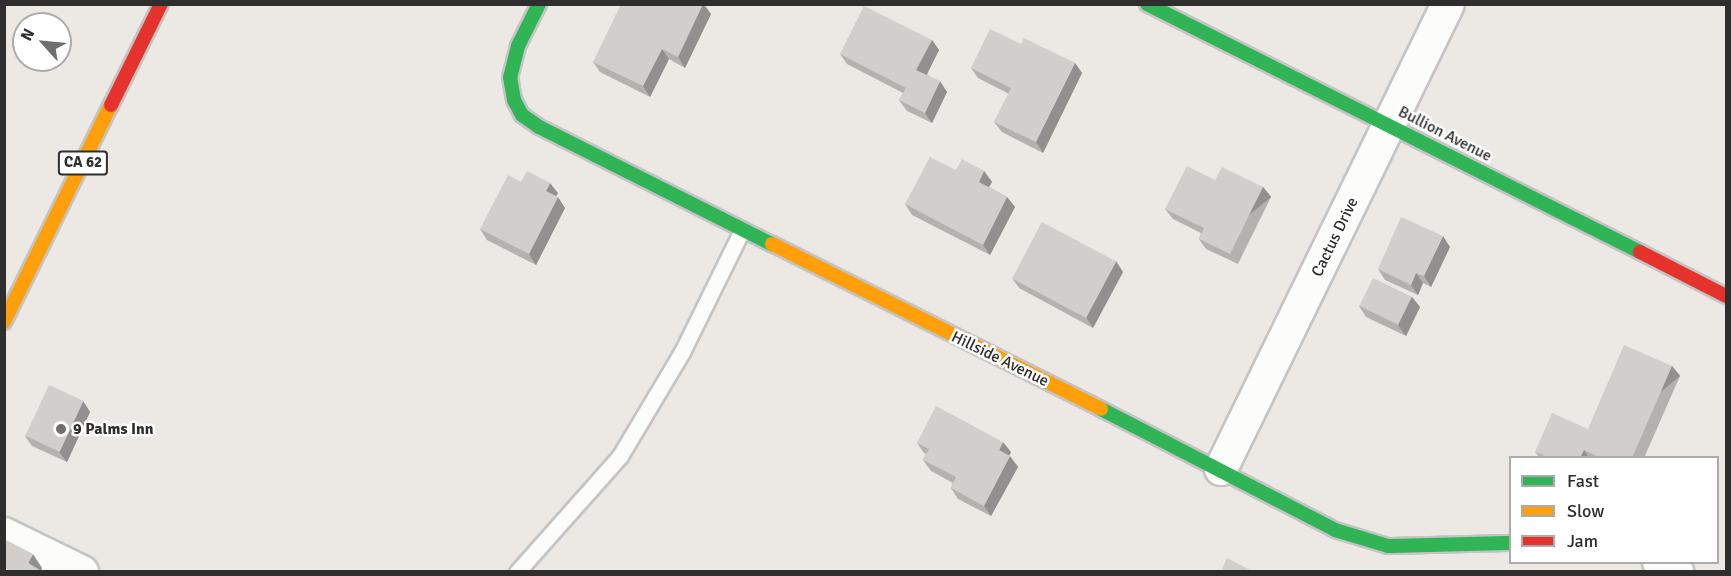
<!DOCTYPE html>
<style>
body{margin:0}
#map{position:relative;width:1731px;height:576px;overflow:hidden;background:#ece8e4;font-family:Signika,sans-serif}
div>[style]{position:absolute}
.roads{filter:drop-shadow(2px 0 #c5c4c5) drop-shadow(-2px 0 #c5c4c5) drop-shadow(0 2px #c5c4c5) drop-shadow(0 -2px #c5c4c5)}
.lane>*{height:15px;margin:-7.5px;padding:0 7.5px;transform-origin:7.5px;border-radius:7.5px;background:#fcfcfb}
.street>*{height:32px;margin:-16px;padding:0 16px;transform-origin:16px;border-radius:16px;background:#fcfcfb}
.fast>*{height:14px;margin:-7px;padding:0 7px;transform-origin:7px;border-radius:7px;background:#30b455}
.slow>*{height:14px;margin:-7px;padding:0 7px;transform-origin:7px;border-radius:7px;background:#ff9f0a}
.jam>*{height:14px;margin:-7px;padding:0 7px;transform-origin:7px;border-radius:7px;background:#e5322d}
.wall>*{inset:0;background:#b4b1af}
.shaded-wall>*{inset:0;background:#92908e;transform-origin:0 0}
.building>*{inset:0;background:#d1cecb;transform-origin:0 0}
.dots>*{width:16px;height:16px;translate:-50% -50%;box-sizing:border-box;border:3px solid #fff;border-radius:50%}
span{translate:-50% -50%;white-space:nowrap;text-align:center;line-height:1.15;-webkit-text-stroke:5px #fff;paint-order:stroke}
.shield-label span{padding:2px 4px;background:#fff;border:2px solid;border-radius:4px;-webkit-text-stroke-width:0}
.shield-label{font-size:15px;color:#2e2e2e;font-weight:700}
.street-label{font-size:16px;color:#2e2e2e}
.poi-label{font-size:16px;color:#2e2e2e;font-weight:700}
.left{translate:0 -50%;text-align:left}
.frame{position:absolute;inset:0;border:6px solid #2e2e2e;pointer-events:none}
.legend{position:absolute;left:1509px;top:456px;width:210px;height:108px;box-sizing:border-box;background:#fff;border:2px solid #ababab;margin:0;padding:8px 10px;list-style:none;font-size:18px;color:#2e2e2e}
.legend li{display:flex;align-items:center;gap:12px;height:30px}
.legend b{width:30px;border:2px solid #ababab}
.north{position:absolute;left:12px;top:12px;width:60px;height:60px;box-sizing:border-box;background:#fff;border:2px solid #ababab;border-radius:50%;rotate:297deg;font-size:16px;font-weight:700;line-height:24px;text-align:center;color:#2e2e2e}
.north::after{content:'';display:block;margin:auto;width:21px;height:27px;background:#706f6e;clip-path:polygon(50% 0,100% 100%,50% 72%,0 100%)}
</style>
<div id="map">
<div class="roads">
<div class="lane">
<div style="left:517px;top:572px;width:155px;rotate:-48.4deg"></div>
<div style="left:620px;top:456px;width:121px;rotate:-59.2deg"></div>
<div style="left:682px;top:352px;width:136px;rotate:-63.8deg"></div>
</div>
<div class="street">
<div style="left:1221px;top:469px;width:517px;rotate:-63.98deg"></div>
<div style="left:4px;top:534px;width:87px;rotate:26deg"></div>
<div style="left:1659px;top:562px;width:21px;rotate:29deg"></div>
</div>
<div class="fast">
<div style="left:539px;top:4px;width:47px;rotate:116.6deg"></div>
<div style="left:518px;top:46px;width:32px;rotate:104deg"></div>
<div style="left:510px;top:77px;width:23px;rotate:80deg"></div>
<div style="left:514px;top:100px;width:17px;rotate:62deg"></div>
<div style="left:522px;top:115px;width:21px;rotate:35deg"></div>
<div style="left:539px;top:127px;width:261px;rotate:26.7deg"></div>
<div style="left:1147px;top:4px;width:552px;rotate:26.7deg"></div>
<div style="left:1101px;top:409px;width:263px;rotate:27.3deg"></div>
<div style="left:1335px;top:530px;width:55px;rotate:16.8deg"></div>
<div style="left:1388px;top:546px;width:122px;rotate:-1.4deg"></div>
</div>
<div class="slow">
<div style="left:772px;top:244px;width:368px;rotate:26.6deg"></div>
<div style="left:4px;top:322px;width:242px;rotate:-63.8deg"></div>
</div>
<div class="jam">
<div style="left:111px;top:105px;width:113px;rotate:-63.7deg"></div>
<div style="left:1640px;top:252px;width:97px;rotate:27.1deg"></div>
</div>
</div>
<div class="wall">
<div style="clip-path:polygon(704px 4px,711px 14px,685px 68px,669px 59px,650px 97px,600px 72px,593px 62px,633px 6px)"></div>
<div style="clip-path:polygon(932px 40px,939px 50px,927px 74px,947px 92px,932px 123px,907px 111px,899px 100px,903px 93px,847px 64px,840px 54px)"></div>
<div style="clip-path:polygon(1021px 44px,1075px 63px,1082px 73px,1043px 153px,1002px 132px,994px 122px,1009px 94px,978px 78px,971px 68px)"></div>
<div style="clip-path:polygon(956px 170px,984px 171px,992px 182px,989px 187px,1007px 197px,1015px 207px,990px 255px,912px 215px,905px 204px)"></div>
<div style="clip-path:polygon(1215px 180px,1263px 187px,1271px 197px,1238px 264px,1206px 249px,1199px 239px,1201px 233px,1173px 219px,1165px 209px)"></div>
<div style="clip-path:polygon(558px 193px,556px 196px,565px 208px,536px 265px,487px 240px,480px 229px)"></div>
<div style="clip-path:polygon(1450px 247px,1431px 287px,1423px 283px,1418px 295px,1385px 280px,1378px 269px)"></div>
<div style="clip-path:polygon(1123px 272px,1093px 328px,1019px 288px,1012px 278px)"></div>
<div style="clip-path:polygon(1412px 297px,1420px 307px,1406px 336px,1366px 317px,1359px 306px)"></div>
<div style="clip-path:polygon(1672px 366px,1680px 376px,1644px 458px,1540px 458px,1535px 452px,1588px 429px)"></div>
<div style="clip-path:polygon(83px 401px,90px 412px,67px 462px,32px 446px,25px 436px)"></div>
<div style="clip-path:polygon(917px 443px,1011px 452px,1009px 456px,1018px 467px,991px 516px,958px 499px,951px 488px,953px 483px,931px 471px,923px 460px,926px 454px,924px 453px)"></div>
</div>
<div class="shaded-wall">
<div style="clip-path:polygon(703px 4px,711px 14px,685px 68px,678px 57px)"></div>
<div style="clip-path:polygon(932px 40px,939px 50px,924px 80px,916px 70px)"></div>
<div style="clip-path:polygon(662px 49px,669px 59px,650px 97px,643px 86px)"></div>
<div style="clip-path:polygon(1075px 63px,1082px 73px,1043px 153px,1036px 142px)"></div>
<div style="clip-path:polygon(940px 81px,947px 92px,932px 123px,925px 113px)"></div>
<div style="clip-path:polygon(984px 171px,992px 182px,986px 192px,979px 182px)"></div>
<div style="clip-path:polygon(550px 183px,558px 193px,553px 202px,546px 191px)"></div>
<div style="left:1263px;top:187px;width:13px;height:75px;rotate:51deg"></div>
<div style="clip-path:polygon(558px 197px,565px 208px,536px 265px,529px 254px)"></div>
<div style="clip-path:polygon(1007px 197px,1015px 207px,990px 255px,983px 245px)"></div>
<div style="clip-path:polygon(1443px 236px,1450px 247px,1431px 287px,1424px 276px)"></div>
<div style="clip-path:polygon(1116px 261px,1123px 272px,1093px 328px,1086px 317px)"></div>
<div style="clip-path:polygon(1416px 273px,1423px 283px,1418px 295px,1411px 285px)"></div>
<div style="clip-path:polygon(1412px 297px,1420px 307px,1406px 336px,1398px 325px)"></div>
<div style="left:1672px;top:366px;width:13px;height:100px;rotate:51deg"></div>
<div style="clip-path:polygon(83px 401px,90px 412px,67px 462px,59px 452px)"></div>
<div style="clip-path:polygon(1003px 442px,1011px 452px,1006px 461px,999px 450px)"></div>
<div style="clip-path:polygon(1584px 450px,1589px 458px,1580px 458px)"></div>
<div style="clip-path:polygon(1010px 456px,1018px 467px,991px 516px,984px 506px)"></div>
<div style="clip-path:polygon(33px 554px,42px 568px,41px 572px,28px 563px)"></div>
</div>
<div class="building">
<div style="clip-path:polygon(621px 4px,631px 4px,633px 6px,633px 4px,703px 4px,678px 57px,662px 49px,643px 86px,593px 62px)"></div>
<div style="clip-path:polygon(864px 6px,932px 40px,916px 70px,940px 81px,925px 113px,899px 100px,906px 88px,840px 54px)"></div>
<div style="clip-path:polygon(990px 29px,1021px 44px,1024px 38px,1075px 63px,1036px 142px,994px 122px,1011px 88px,971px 68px)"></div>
<div style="clip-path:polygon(930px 157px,956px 170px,962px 159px,984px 171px,979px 182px,1007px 197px,983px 245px,905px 204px)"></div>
<div style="clip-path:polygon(1187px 166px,1215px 180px,1222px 167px,1263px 187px,1230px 254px,1199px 239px,1204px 228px,1165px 209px)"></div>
<div style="clip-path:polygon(527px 171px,550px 183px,546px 191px,558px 197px,529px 254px,480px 229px,508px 175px,521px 182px)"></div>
<div style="clip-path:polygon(1401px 217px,1443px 236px,1424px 276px,1416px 273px,1411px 285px,1378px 269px)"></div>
<div style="left:1042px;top:222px;width:84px;height:64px;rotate:28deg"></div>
<div style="left:1373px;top:278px;width:43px;height:31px;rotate:26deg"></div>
<div style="clip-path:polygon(1624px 345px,1672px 366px,1632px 458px,1601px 458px,1584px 450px,1580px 458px,1549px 458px,1535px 452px,1552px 413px,1588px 429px)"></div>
<div style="left:49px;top:385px;width:38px;height:56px;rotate:25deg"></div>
<div style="clip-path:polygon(936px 406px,1003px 442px,999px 450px,1010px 456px,984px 506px,951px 488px,956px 477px,923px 460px,929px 449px,917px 443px)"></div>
<div style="clip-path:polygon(4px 539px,33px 554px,28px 563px,43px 572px,4px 572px)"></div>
<div style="clip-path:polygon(1227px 558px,1254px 572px,1221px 572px)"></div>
</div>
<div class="dots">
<div style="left:61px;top:429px;background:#706f6e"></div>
</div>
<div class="shield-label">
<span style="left:83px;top:163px">CA 62</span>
</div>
<div class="street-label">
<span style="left:1445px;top:134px;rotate:27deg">Bullion Avenue</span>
<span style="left:1335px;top:237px;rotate:-64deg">Cactus Drive</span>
<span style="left:1000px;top:359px;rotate:26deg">Hillside Avenue</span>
</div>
<div class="poi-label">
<span class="left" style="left:73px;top:429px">9 Palms Inn</span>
</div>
<div class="frame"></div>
<ul class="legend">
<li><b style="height:8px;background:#30b455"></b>Fast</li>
<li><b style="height:8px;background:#ff9f0a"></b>Slow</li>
<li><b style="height:8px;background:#e5322d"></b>Jam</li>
</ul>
<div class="north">N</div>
</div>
